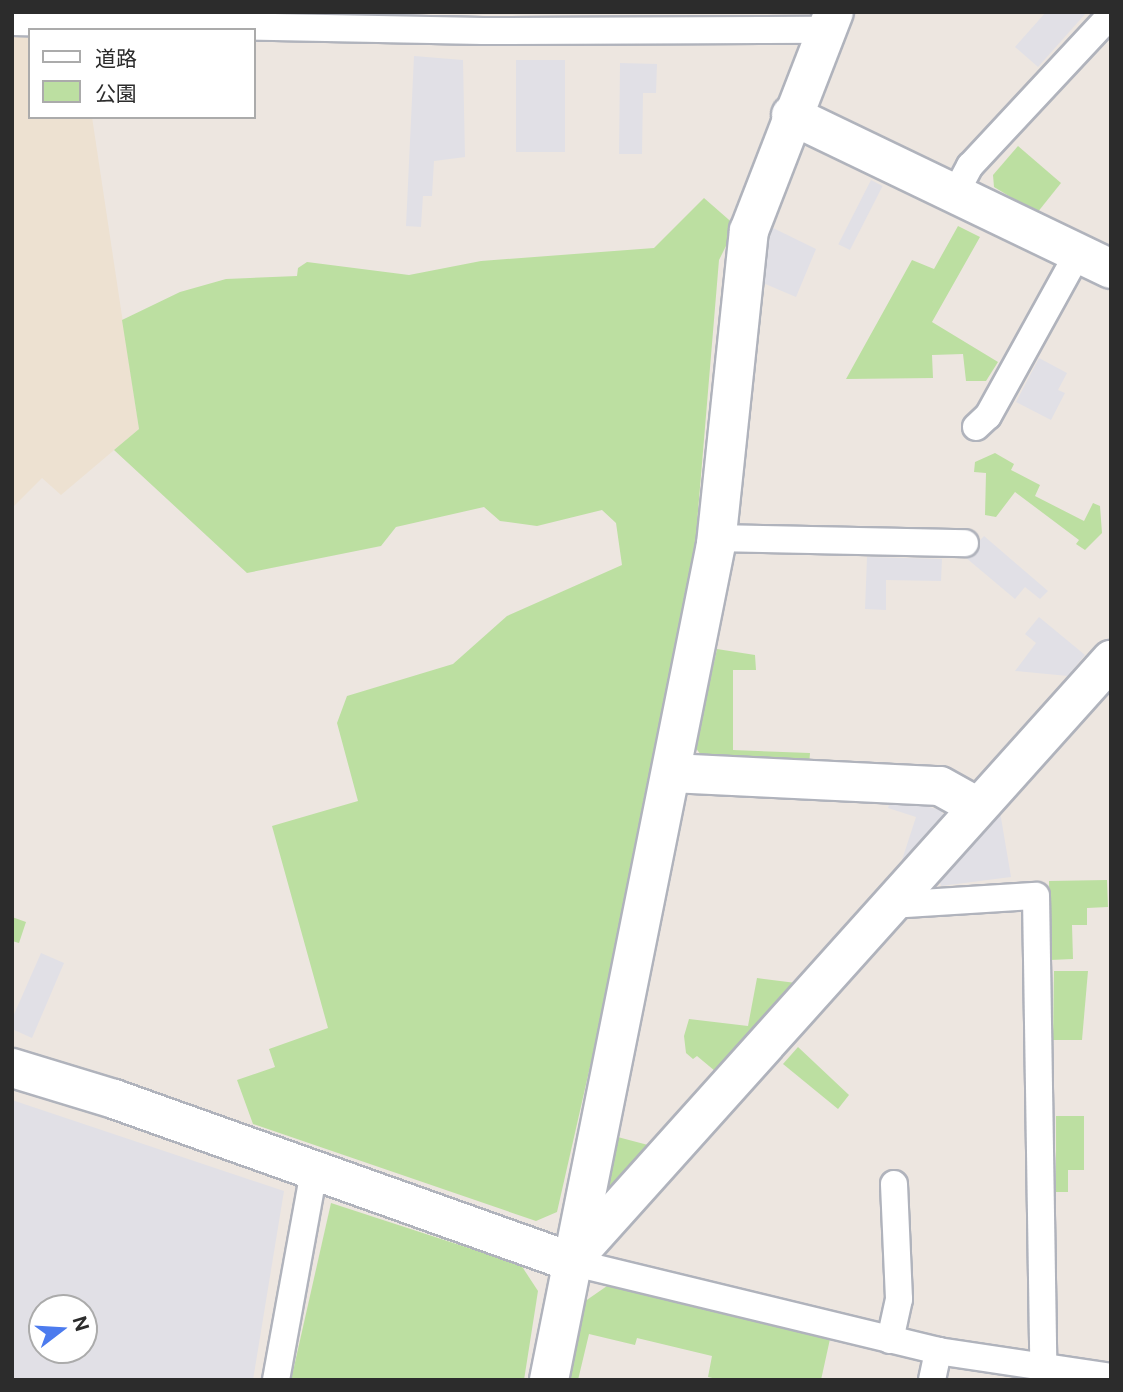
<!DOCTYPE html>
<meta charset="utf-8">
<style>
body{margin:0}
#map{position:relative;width:1123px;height:1392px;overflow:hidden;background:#ede6e0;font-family:"Public Sans","Noto Sans JP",sans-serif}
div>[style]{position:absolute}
.industrial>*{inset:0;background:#e1e0e6;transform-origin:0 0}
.education>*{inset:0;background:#ede1d1}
.green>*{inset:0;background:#bcdfa1}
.roads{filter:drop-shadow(2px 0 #b0b3bc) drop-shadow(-2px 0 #b0b3bc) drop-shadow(0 2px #b0b3bc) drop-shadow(0 -2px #b0b3bc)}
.lane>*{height:26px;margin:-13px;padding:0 13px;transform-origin:13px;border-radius:13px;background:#fff}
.street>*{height:38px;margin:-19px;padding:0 19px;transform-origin:19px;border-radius:19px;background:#fff}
span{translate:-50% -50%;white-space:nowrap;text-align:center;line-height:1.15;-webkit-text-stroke:6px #fff;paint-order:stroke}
.frame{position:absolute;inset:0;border:14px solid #2c2c2c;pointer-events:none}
.legend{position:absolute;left:28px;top:28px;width:228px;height:91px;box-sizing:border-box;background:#fff;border:2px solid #ababab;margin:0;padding:9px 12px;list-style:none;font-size:21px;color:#2c2c2c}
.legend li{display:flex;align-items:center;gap:14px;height:35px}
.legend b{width:35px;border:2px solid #ababab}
.north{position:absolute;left:28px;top:1294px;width:70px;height:70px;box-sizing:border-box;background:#fff;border:2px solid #ababab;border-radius:50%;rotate:73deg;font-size:19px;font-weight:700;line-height:28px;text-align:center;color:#2c2c2c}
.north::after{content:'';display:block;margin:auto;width:24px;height:32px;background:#4c7bee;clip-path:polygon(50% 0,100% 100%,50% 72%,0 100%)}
</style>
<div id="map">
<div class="industrial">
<div style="clip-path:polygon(1046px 12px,1087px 12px,1038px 67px,1015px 47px)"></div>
<div style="clip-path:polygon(414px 56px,463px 60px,465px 157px,434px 161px,432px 196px,423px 196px,421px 227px,406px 226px)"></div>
<div style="left:565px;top:60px;width:92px;height:49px;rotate:90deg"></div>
<div style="clip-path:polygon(620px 63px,657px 64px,656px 93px,643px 93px,642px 154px,619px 154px)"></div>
<div style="left:871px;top:180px;width:13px;height:72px;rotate:27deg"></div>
<div style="clip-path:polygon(771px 227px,816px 249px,796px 297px,763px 283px)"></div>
<div style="clip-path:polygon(1039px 358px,1067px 373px,1058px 390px,1065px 393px,1051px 420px,1016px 402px)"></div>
<div style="clip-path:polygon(984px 536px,1048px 591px,1040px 599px,1025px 587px,1015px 599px,965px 557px)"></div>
<div style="clip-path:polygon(867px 557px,942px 559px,941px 581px,886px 580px,886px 610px,865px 609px)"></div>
<div style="clip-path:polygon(1039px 617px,1085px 655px,1068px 676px,1015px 671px,1036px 643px,1025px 634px)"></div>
<div style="clip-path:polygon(891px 798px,941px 810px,945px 818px,908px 864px,902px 860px,916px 817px,888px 808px)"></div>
<div style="clip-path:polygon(1000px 812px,1011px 877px,941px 886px,938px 875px)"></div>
<div style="clip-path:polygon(41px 953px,64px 963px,32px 1038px,12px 1029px,12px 1019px)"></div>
<div style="clip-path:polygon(evenodd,12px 1100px,284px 1191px,253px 1380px,12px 1380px,12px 1100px,42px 1308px,84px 1308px,84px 1350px,42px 1350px,42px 1308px)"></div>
</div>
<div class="education">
<div style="clip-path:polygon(12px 37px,30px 37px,30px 117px,92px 117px,139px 429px,61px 495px,42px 478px,12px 508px)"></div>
</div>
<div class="green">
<div style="clip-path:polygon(1018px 146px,1061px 183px,1037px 213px,994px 187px,993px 175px)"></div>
<div style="clip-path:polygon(704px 198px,736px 226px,719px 260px,695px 547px,627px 904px,557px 1212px,536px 1221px,253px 1124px,237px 1080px,275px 1067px,269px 1049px,328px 1028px,272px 826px,358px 801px,337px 723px,347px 696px,453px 664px,507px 616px,622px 565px,616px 523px,602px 510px,537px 526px,500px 521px,484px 507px,396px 527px,381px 546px,247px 573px,114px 450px,139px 429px,122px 320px,180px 292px,226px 279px,297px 276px,298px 268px,307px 262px,409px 275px,481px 261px,654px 248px)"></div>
<div style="clip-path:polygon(958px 226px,980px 237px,932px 322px,998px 362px,986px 381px,966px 381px,963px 354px,932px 355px,933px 378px,846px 379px,912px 260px,934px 269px)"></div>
<div style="clip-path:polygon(995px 453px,1014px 464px,1011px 470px,1040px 485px,1035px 496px,1084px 521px,1093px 503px,1100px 506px,1102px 533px,1085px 550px,1076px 544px,1079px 540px,1015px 492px,996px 517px,985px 515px,986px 473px,974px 472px,975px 462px)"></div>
<div style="clip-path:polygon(717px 649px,755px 655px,756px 670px,733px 670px,733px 750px,810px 753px,809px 766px,704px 759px,695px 747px)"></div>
<div style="clip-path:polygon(1107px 880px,1108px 907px,1087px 908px,1087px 925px,1072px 925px,1073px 959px,1050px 960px,1049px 881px)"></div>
<div style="clip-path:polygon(12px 917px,26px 922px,19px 943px,12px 941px)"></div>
<div style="clip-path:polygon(1054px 971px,1088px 971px,1082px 1040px,1053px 1040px)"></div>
<div style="clip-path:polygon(757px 978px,796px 983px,715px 1071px,697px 1056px,693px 1059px,686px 1053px,684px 1036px,689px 1019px,748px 1026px)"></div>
<div style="clip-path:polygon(798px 1047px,849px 1095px,838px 1109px,783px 1064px)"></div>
<div style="clip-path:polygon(1056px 1116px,1084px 1116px,1084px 1170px,1068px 1170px,1068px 1192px,1056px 1192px)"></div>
<div style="clip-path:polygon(610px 1135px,648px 1145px,610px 1192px,595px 1189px)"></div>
<div style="clip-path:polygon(331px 1203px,521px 1265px,538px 1291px,524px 1380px,291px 1380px)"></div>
<div style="clip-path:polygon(607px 1286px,830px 1339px,821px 1380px,721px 1380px,708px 1377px,712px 1356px,637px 1338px,635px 1345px,589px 1334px,578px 1380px,564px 1380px,581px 1304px)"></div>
</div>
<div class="roads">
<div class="lane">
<div style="left:12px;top:22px;width:471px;rotate:1.1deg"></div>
<div style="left:483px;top:31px;width:344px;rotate:-0.2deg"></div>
<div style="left:955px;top:194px;width:32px;rotate:-62deg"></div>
<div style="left:970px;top:166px;width:207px;rotate:-47deg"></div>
<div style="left:976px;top:427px;width:16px;rotate:-43deg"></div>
<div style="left:988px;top:416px;width:186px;rotate:-61.1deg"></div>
<div style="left:716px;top:538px;width:249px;rotate:1.2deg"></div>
<div style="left:891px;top:905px;width:145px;rotate:-3.6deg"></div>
<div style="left:1036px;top:896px;width:469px;rotate:89.1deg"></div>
<div style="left:571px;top:1262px;width:378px;rotate:13.6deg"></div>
<div style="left:938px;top:1351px;width:175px;rotate:8.5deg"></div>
<div style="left:890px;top:1340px;width:42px;rotate:-77.6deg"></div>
<div style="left:899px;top:1299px;width:115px;rotate:-92.5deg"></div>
<div style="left:276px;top:1380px;width:212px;rotate:-79.7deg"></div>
<div style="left:932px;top:1380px;width:30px;rotate:-78deg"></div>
</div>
<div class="street">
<div style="left:791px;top:115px;width:355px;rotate:25.7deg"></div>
<div style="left:671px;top:773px;width:269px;rotate:2.8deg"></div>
<div style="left:940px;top:786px;width:43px;rotate:28.9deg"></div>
<div style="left:12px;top:1068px;width:107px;rotate:16.9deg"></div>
<div style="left:114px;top:1099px;width:485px;rotate:19.6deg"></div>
<div style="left:572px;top:1260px;width:807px;rotate:-48.07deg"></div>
<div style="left:549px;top:1380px;width:853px;rotate:-78.7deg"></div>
<div style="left:716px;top:544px;width:315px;rotate:-84deg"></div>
<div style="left:749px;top:231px;width:235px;rotate:-68.8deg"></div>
</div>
</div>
<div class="frame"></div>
<ul class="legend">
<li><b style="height:9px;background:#fff"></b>道路</li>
<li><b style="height:19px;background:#bcdfa1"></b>公園</li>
</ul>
<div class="north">N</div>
</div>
